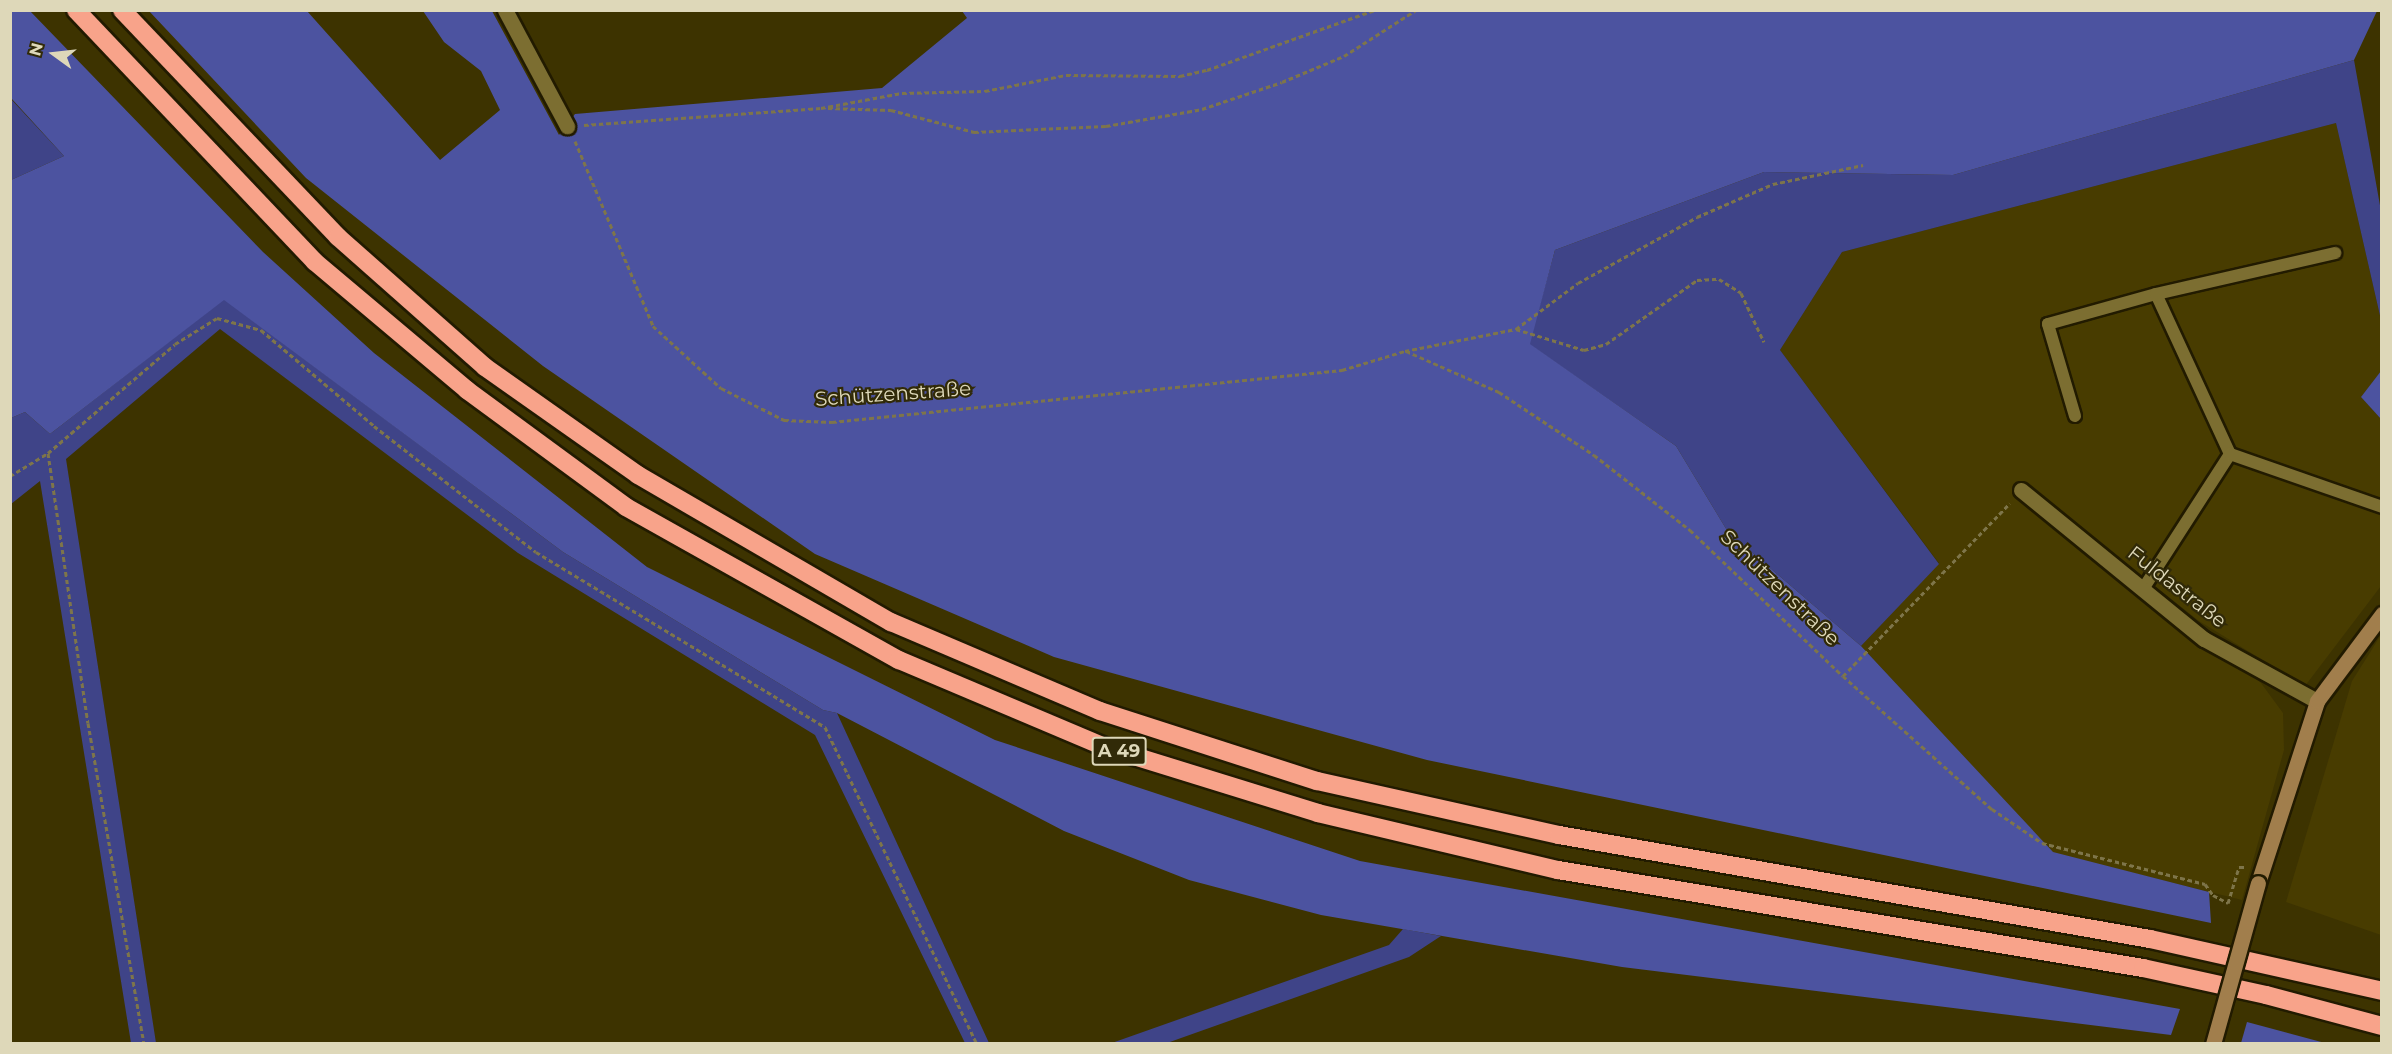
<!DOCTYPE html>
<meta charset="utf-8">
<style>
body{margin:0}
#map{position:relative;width:2392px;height:1054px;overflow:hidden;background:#3d3300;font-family:Montserrat,sans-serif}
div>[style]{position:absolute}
.built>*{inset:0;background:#483c00}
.green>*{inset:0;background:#3f4488}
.forest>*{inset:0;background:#4c53a0}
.path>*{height:3px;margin-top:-1.5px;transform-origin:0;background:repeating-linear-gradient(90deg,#7e754a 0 4.5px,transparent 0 7.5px)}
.roads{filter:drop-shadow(2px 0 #221b00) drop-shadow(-2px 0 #221b00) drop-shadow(0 2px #221b00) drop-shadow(0 -2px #221b00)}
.lane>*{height:12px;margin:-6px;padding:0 6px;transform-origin:6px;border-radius:6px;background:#7c6e31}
.street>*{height:15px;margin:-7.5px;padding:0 7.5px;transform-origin:7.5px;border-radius:7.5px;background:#7c6e31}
.secondary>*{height:15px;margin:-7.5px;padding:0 7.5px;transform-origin:7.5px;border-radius:7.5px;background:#a17e4c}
.highway>*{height:18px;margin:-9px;padding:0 9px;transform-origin:9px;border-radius:9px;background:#f8a38a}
.bridges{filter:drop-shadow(2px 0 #221b00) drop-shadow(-2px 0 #221b00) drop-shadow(0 2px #221b00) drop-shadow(0 -2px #221b00)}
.secondary-bridge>*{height:15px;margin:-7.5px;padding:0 7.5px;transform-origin:7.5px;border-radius:7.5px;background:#a17e4c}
span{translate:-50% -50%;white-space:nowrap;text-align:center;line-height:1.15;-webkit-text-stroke:4.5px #312a08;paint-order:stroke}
.shield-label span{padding:2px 4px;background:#312a08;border:2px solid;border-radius:4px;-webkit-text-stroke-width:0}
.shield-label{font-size:18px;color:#ded8b9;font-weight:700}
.street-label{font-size:20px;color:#ded8b9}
.frame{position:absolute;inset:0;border:12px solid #ded8b9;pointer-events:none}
.north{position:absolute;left:24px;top:24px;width:60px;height:60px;-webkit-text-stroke:4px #312a08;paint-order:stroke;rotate:285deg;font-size:16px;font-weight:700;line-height:24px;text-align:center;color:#ded8b9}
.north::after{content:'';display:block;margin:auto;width:21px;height:27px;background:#ded8b9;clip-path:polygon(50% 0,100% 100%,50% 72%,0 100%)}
</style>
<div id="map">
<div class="built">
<div style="clip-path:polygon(2336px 123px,2381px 320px,2381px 371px,2361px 397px,2381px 419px,2381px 586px,2305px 686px,2199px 621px,2156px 587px,2261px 683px,2283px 713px,2284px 750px,2242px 900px,2053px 853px,1861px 646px,1939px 563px,1780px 350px,1842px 252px)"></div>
<div style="clip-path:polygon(2381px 635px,2381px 935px,2286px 902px,2352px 681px)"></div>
</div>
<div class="green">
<div style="clip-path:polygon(2354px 60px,2381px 211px,2381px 320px,2336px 123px,1842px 252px,1780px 350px,1939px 564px,1861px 646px,1728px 532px,1676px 446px,1529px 344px,1555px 250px,1764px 172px,1953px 175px)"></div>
<div style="clip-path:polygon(10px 98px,64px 156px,11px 180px,10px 180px)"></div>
<div style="clip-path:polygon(224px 299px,563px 552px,823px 710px,837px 713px,989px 1043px,965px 1043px,815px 735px,518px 553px,220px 329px,66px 459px,156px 1043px,131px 1043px,40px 481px,11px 504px,11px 418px,25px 412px,50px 434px)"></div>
<div style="clip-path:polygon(1403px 929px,1441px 936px,1409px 957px,1167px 1043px,1109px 1044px,1389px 945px)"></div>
</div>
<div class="forest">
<div style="clip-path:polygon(11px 10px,30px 11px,263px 252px,374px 353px,647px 567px,995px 740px,1360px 861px,2180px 1009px,2171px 1035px,1622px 967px,1321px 915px,1189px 880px,1064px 831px,837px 713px,823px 710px,563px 552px,224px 300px,50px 434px,25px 412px,11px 418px,11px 180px,64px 156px,11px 98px)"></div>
<div style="clip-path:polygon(149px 11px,307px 11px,440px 160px,500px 110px,481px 71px,444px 42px,423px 11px,492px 11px,559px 135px,575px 114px,882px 88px,967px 18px,962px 11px,2377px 11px,2354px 60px,1953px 175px,1764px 172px,1555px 250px,1530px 344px,1676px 446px,1728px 532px,1861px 646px,2053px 852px,2209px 892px,2211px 923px,1427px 760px,1054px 657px,815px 554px,543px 366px,306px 178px)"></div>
<div style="clip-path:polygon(2381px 371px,2381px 419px,2361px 397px)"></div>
<div style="clip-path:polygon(2247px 1022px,2325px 1043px,2241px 1043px)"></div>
</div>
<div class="path">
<div style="left:828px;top:108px;width:63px;rotate:1.8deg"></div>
<div style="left:891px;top:110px;width:86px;rotate:14.8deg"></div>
<div style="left:974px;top:132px;width:132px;rotate:-2.6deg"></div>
<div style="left:1106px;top:126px;width:97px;rotate:-10deg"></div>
<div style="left:1202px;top:109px;width:84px;rotate:-18.6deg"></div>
<div style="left:1282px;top:82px;width:67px;rotate:-22.8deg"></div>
<div style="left:1344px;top:56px;width:85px;rotate:-32.6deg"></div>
<div style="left:584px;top:125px;width:238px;rotate:-4.1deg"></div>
<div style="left:821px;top:108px;width:82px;rotate:-10.5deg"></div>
<div style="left:902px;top:93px;width:83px;rotate:-1.4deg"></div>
<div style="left:985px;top:91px;width:83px;rotate:-11.2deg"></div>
<div style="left:1066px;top:75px;width:114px;rotate:0.5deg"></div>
<div style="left:1180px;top:76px;width:28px;rotate:-13deg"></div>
<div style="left:1207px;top:70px;width:178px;rotate:-19.7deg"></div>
<div style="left:575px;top:141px;width:201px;rotate:67.1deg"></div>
<div style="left:653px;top:326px;width:92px;rotate:42.4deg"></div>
<div style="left:721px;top:388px;width:71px;rotate:26.9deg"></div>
<div style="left:784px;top:420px;width:48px;rotate:2.4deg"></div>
<div style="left:832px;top:422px;width:513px;rotate:-5.82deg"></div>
<div style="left:1342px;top:370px;width:66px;rotate:-16.8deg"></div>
<div style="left:1405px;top:351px;width:113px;rotate:-11.2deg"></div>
<div style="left:1516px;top:329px;width:77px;rotate:-36.6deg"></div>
<div style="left:1578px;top:283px;width:136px;rotate:-29deg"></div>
<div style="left:1697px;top:217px;width:83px;rotate:-23.5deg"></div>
<div style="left:1773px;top:184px;width:92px;rotate:-11.9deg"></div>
<div style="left:1516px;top:329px;width:71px;rotate:17.2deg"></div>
<div style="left:1584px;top:350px;width:23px;rotate:-15deg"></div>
<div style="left:1606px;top:344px;width:111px;rotate:-35.1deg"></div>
<div style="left:1697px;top:280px;width:22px;rotate:-3deg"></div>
<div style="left:1719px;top:279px;width:26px;rotate:32deg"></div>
<div style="left:1741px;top:293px;width:54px;rotate:64.9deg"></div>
<div style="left:1406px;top:351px;width:102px;rotate:23.8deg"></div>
<div style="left:1499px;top:392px;width:114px;rotate:33.6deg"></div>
<div style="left:1594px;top:455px;width:122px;rotate:38deg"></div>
<div style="left:1690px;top:530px;width:211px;rotate:43.7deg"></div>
<div style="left:1843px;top:676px;width:200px;rotate:41.8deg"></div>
<div style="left:1992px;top:809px;width:60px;rotate:34.2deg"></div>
<div style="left:2042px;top:843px;width:168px;rotate:14.1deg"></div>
<div style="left:2205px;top:884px;width:14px;rotate:54deg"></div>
<div style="left:2213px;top:895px;width:17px;rotate:28deg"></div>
<div style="left:2228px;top:903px;width:38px;rotate:-73deg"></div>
<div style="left:2239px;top:867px;width:7px"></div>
<div style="left:48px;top:453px;width:273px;rotate:81.6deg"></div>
<div style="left:88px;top:723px;width:326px;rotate:80.1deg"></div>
<div style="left:10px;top:476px;width:44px;rotate:-31.2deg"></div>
<div style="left:48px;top:453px;width:167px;rotate:-40.6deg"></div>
<div style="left:175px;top:344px;width:49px;rotate:-31.8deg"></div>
<div style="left:217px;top:318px;width:46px;rotate:15.3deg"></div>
<div style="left:261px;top:330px;width:148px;rotate:40.3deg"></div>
<div style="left:374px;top:426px;width:205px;rotate:37.9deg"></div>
<div style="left:536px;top:552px;width:338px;rotate:31.2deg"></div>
<div style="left:825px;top:727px;width:352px;rotate:64.4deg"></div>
<div style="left:1843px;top:676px;width:240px;rotate:-46deg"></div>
</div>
<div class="roads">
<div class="lane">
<div style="left:2075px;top:416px;width:96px;rotate:-106.4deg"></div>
<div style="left:2048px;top:324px;width:112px;rotate:-15.5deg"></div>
<div style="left:2230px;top:454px;width:176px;rotate:-114.8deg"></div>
<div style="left:2156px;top:294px;width:184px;rotate:-12.9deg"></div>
<div style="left:2143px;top:589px;width:161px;rotate:-57.2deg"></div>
<div style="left:2230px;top:454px;width:161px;rotate:19.2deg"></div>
</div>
<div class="street">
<div style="left:505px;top:10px;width:132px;rotate:61.9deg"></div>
<div style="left:2021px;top:490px;width:236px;rotate:39.2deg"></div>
<div style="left:2204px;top:639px;width:129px;rotate:28.8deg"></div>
</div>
<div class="secondary">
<div style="left:2258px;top:883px;width:191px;rotate:-72deg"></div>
<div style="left:2317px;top:701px;width:109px;rotate:-53.2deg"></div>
</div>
<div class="highway">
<div style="left:76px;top:10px;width:347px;rotate:46.5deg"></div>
<div style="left:315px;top:262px;width:199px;rotate:40.1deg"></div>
<div style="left:467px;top:390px;width:197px;rotate:36.3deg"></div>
<div style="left:626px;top:507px;width:313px;rotate:29.3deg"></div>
<div style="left:899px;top:660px;width:224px;rotate:22.9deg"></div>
<div style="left:1105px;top:747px;width:223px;rotate:17.2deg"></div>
<div style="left:1318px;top:813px;width:247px;rotate:13.4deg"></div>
<div style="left:1558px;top:870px;width:593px;rotate:9.51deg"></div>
<div style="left:2143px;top:968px;width:126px;rotate:12.4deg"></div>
<div style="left:2266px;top:995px;width:120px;rotate:15deg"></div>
<div style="left:122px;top:10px;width:313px;rotate:46.4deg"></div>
<div style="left:338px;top:237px;width:196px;rotate:41.5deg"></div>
<div style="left:485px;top:367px;width:187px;rotate:35.2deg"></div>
<div style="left:638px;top:475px;width:293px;rotate:30.2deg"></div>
<div style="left:891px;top:622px;width:227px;rotate:23.1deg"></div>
<div style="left:1100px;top:711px;width:228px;rotate:17.9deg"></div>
<div style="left:1317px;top:781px;width:248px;rotate:12.6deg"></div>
<div style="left:1559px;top:835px;width:600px;rotate:9.98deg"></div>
<div style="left:2150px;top:939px;width:238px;rotate:12.6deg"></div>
</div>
</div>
<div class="bridges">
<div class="secondary-bridge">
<div style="left:2213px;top:1044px;width:167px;rotate:-74.4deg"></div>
</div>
</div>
<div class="shield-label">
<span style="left:1119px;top:751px">A 49</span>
</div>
<div class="street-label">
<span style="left:893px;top:394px;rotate:-4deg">Schützenstraße</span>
<span style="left:2177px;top:587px;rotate:38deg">Fuldastraße</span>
<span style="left:1780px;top:588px;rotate:44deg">Schützenstraße</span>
</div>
<div class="frame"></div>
<div class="north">N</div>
</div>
